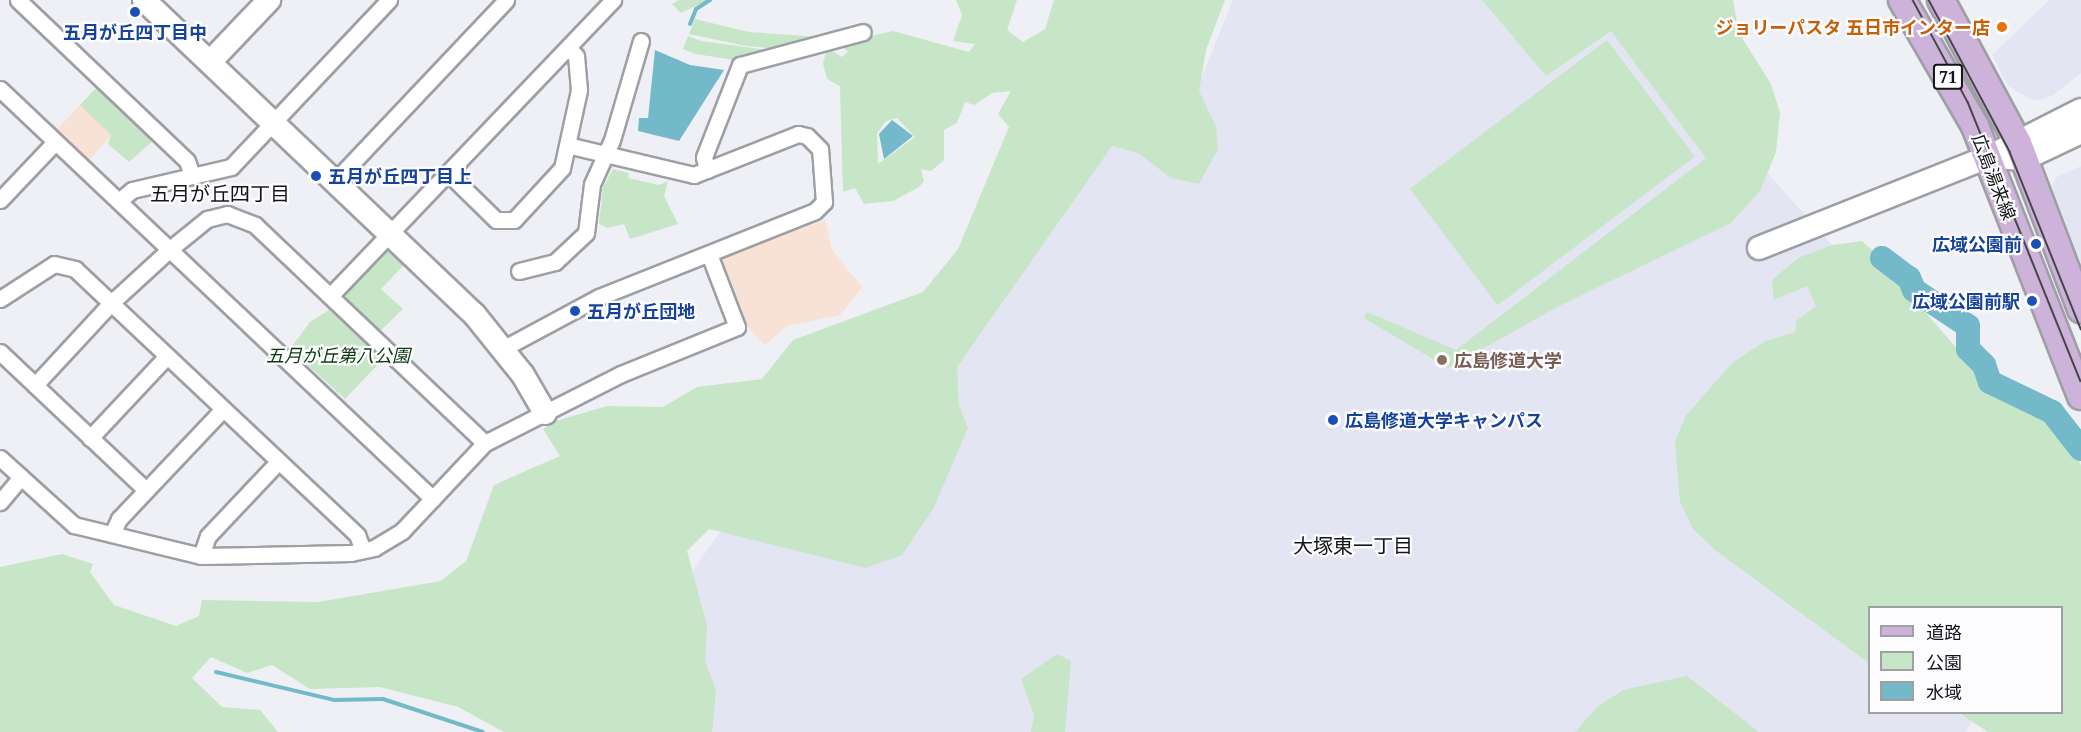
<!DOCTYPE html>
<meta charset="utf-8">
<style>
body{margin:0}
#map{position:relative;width:2081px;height:732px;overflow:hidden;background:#eff0f6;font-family:"Noto Serif","Noto Sans JP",serif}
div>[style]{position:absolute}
.built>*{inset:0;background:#e3e5f3}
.industrial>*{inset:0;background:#f8e1d5;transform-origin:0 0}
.green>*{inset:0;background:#c7e5c7;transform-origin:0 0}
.water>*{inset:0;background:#73b9c9}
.stream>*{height:4px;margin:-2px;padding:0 2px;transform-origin:2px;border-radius:2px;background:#73b9c9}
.river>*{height:24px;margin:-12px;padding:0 12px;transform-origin:12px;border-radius:12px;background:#73b9c9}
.roads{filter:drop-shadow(2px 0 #9e9fa5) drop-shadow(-2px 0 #9e9fa5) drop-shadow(0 2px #9e9fa5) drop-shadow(0 -2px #9e9fa5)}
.street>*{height:15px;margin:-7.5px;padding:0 7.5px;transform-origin:7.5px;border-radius:7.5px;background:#fff}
.secondary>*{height:22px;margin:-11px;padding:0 11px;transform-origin:11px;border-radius:11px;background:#fff}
.primary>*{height:26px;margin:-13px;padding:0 13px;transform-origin:13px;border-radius:13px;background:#cdb3d9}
.tram>*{height:1.5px;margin:-0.75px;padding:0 0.75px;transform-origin:0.75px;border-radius:0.75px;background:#464649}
.dots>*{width:16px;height:16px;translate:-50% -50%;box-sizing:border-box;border:3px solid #fdfdff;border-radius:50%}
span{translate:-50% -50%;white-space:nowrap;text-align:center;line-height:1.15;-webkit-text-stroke:4.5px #fdfdff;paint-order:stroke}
.shield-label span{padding:2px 4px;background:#fdfdff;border:2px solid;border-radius:4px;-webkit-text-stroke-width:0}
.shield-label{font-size:16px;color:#141416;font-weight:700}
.food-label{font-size:18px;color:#c56008;font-weight:700}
.right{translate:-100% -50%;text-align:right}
.transit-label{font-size:18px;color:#164399;font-weight:700}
.left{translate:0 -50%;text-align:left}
.street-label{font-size:18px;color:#141416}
.park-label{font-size:18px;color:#09380f;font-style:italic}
.education-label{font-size:18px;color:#785e54;font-weight:700}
.neighbourhood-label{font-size:20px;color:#141416}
.legend{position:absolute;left:1868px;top:606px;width:195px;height:108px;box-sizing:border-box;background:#fdfdff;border:2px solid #a0a0a2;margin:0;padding:8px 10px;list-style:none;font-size:18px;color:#141416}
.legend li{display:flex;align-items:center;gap:12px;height:30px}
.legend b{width:30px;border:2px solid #a0a0a2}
</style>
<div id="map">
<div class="built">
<div style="clip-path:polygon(1233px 0,1628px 0,1746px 149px,1904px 326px,2081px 556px,1870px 608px,1870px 712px,1979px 713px,1965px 732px,688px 732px,673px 598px,733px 514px,931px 394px,1104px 136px,1178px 135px)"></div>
<div style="clip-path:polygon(2049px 0,2081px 0,2081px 73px,2052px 96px,2034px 101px,2008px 86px,1992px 55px)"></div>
<div style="clip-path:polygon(2081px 166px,2081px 264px,2052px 187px,2055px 178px)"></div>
</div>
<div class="industrial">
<div style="left:80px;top:105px;width:44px;height:38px;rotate:43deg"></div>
<div style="clip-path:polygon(825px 220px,832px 250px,862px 287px,840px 315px,787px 326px,765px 345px,749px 329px,720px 263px,723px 254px)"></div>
</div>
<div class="green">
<div style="clip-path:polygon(679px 0,708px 0,681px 13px,672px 4px)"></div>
<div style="clip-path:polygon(evenodd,956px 0,1017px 0,1007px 30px,1023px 42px,1045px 29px,1054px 0,1225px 0,1206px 50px,1199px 91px,1216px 126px,1218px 149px,1199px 184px,1171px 178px,1138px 153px,1112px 146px,957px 367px,959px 405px,968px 428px,933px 509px,902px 555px,866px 568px,709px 529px,687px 551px,707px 626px,705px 661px,716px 690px,712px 732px,504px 732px,458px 707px,380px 687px,310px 689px,272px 665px,247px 673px,211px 657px,192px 678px,222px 707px,260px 710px,278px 732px,0 732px,0 567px,62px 554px,93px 564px,90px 572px,114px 605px,176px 626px,199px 616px,202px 600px,318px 602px,441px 581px,466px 561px,494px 485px,560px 456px,543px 429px,552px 422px,607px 406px,663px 407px,697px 387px,762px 379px,793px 340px,923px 292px,958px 249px,1009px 127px,998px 114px,1011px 91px,992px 93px,974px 105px,965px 102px,957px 123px,944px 130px,944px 160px,931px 171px,921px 169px,924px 181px,919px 187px,893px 201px,864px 204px,855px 188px,843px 192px,840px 86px,827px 79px,823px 64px,827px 48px,842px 57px,848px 52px,839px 43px,893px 31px,969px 52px,975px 44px,953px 41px,962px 15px,956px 0,897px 118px,915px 137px,878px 164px,877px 133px,886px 121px,897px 118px)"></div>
<div style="clip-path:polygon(1482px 0,1733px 0,1739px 33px,1771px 84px,1780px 113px,1776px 152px,1760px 191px,1731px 223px,1559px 306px,1448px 368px,1364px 318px,1367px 312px,1456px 350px,1706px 158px,1611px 31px,1546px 76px)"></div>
<div style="clip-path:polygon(695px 19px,749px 32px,819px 37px,780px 49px,746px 46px,689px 34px)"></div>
<div style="clip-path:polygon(688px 36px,701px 41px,775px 51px,735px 60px,695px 54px,683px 49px)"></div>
<div style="left:1607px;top:40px;width:146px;height:247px;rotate:53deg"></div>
<div style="clip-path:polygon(99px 85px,156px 138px,129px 162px,108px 144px,111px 135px,80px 105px)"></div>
<div style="clip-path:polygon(613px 169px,629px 173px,628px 178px,659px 185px,668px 181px,664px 196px,678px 224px,630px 239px,624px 224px,607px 228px,599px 224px,603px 187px)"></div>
<div style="clip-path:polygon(1862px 241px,1905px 280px,1912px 297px,1994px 391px,2055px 421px,2076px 451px,2081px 466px,2081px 732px,1988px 732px,1959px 713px,2062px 712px,2062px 608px,1870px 608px,1869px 663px,1715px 550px,1693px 529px,1680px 502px,1675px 442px,1685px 417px,1732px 363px,1764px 342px,1795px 332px,1796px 321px,1816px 306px,1807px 286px,1774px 300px,1772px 280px,1798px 258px,1832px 245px)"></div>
<div style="clip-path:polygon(389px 249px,404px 265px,381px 289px,403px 309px,380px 331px,346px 300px,346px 291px)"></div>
<div style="clip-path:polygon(329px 310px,385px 357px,345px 399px,290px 349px,310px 322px)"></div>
<div style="clip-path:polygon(1057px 654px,1071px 661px,1065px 732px,1031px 732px,1034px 715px,1021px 679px)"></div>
<div style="clip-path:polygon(1687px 676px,1759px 732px,1575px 732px,1597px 707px,1623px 690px)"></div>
</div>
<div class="water">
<div style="clip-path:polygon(655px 50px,690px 65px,724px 70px,679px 141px,638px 131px,639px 118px,648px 118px)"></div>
<div style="clip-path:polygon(892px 120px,913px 136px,884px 159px,879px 134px)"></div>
</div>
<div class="stream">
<div style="left:690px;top:24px;width:16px;rotate:-68deg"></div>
<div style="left:696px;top:9px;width:17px;rotate:-33deg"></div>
<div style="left:216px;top:672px;width:121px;rotate:13.3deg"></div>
<div style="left:334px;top:700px;width:49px;rotate:-1.2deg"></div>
<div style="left:383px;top:699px;width:105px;rotate:18.3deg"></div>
</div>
<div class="river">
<div style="left:1882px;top:258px;width:34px;rotate:37deg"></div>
<div style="left:1909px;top:278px;width:13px;rotate:67deg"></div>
<div style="left:1914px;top:290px;width:65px;rotate:33.7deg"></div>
<div style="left:1968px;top:326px;width:23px;rotate:90deg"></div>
<div style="left:1968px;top:349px;width:23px;rotate:45deg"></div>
<div style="left:1984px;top:365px;width:18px;rotate:71deg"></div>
<div style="left:1990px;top:382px;width:69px;rotate:25.8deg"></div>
<div style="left:2052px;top:412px;width:47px;rotate:51.9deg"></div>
</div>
<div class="roads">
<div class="street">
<div style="left:18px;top:0;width:233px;rotate:43.6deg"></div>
<div style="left:187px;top:161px;width:15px;rotate:70deg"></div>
<div style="left:0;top:89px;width:596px;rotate:43.44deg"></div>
<div style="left:707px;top:170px;width:13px;rotate:-103deg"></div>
<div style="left:704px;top:157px;width:99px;rotate:-68.6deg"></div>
<div style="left:740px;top:65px;width:127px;rotate:-15deg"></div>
<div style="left:448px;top:173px;width:67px;rotate:44.4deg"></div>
<div style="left:496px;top:220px;width:18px"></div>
<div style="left:514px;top:220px;width:71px;rotate:-47.3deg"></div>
<div style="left:562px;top:168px;width:80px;rotate:-77.7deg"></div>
<div style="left:579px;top:90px;width:34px;rotate:-95deg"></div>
<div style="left:576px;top:56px;width:12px;rotate:-132deg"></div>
<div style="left:335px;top:181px;width:249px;rotate:-46.6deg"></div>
<div style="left:0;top:200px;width:80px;rotate:-46.5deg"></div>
<div style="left:119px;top:201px;width:17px;rotate:-40deg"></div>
<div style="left:132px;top:190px;width:102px;rotate:-13.1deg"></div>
<div style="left:231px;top:167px;width:230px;rotate:-46.6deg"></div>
<div style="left:519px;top:271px;width:37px;rotate:-14deg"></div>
<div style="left:555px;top:262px;width:42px;rotate:-43.1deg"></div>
<div style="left:586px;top:233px;width:49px;rotate:-83deg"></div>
<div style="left:592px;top:184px;width:48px;rotate:-65.6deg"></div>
<div style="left:612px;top:140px;width:103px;rotate:-73.7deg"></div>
<div style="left:330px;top:296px;width:410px;rotate:-46.3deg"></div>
<div style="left:0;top:299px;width:64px;rotate:-32.9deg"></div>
<div style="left:54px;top:264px;width:22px;rotate:13deg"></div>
<div style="left:75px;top:269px;width:388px;rotate:43.3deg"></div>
<div style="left:357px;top:535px;width:16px;rotate:68deg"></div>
<div style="left:504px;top:348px;width:108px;rotate:-28.2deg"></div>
<div style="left:599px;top:297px;width:232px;rotate:-21.7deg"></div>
<div style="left:815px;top:211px;width:13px;rotate:-45deg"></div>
<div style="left:824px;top:202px;width:53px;rotate:-94.3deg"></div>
<div style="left:820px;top:149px;width:18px;rotate:-135deg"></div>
<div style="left:807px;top:136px;width:9px;rotate:-167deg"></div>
<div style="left:798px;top:134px;width:112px;rotate:158.5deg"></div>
<div style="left:694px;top:175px;width:130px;rotate:-166.7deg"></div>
<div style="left:0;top:352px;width:201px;rotate:43.4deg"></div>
<div style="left:35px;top:385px;width:112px;rotate:-47.2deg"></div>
<div style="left:111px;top:303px;width:80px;rotate:-42.5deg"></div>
<div style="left:170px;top:249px;width:48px;rotate:-39deg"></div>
<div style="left:207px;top:219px;width:21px;rotate:-14deg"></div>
<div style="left:227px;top:214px;width:30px;rotate:21deg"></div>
<div style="left:255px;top:225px;width:317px;rotate:43.5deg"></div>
<div style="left:90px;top:438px;width:112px;rotate:-46.8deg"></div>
<div style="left:0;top:458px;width:28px;rotate:42deg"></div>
<div style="left:21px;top:477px;width:33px;rotate:130deg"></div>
<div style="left:21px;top:477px;width:72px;rotate:42.2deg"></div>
<div style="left:74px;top:525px;width:131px;rotate:13.7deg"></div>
<div style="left:201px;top:556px;width:150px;rotate:-1.1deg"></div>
<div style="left:351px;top:553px;width:24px;rotate:-12deg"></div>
<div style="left:374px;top:548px;width:33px;rotate:-31deg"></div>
<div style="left:402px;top:531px;width:121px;rotate:-46.7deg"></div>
<div style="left:485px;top:443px;width:153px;rotate:-26.9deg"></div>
<div style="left:621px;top:374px;width:125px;rotate:-22.1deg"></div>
<div style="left:737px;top:327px;width:78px;rotate:-111deg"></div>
<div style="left:112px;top:534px;width:17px;rotate:-65deg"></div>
<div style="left:119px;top:519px;width:151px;rotate:-46.6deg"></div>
<div style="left:201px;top:556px;width:21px;rotate:-71deg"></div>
<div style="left:208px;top:536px;width:103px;rotate:-46.6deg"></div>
</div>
<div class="secondary">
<div style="left:144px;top:0;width:456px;rotate:43.6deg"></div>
<div style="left:474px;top:314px;width:78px;rotate:51.2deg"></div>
<div style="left:523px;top:375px;width:44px;rotate:59.9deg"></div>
<div style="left:210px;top:62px;width:86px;rotate:-46.4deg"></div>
<div style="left:2008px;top:158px;width:16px;rotate:4deg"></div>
<div style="left:2024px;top:159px;width:63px;rotate:-25.3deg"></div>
<div style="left:1759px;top:248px;width:246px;rotate:-21.7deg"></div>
<div style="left:1988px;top:157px;width:104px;rotate:-26.8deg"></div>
</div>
<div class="primary">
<div style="left:1902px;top:0;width:146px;rotate:59.9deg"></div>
<div style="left:1975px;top:126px;width:290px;rotate:68.6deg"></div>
<div style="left:1941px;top:0;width:162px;rotate:61.7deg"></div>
<div style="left:2018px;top:143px;width:178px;rotate:69.2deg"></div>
</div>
</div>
<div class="tram">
<div style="left:1913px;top:0;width:116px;rotate:61.7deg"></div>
<div style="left:1968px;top:102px;width:301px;rotate:68deg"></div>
<div style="left:1929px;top:0;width:172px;rotate:61.9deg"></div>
<div style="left:2010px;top:152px;width:191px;rotate:68.1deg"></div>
</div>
<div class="dots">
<div style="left:135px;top:12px;background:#1a4fb4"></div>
<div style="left:2002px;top:27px;background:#e8710a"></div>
<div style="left:316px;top:176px;background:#1a4fb4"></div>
<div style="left:2036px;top:244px;background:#1a4fb4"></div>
<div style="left:2032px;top:301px;background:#1a4fb4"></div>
<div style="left:575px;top:311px;background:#1a4fb4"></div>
<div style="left:1442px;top:360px;background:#8d6e63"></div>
<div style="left:1333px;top:420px;background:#1a4fb4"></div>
</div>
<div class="shield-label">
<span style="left:1948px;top:77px">71</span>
</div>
<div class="food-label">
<span class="right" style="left:1990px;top:27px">ジョリーパスタ 五日市インター店</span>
</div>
<div class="transit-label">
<span style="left:135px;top:32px">五月が丘四丁目中</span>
<span class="left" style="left:328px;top:176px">五月が丘四丁目上</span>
<span class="right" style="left:2022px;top:244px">広域公園前</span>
<span class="right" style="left:2020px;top:301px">広域公園前駅</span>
<span class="left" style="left:587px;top:311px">五月が丘団地</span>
<span class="left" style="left:1345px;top:420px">広島修道大学キャンパス</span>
</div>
<div class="street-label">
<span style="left:1994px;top:177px;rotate:69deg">広島湯来線</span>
</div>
<div class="park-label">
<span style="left:338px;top:355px">五月が丘第八公園</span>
</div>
<div class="education-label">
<span class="left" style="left:1454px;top:360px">広島修道大学</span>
</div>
<div class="neighbourhood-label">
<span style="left:220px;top:193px">五月が丘四丁目</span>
<span style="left:1353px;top:545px">大塚東一丁目</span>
</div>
<ul class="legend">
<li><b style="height:8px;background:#cdb3d9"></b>道路</li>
<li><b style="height:16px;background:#c7e5c7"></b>公園</li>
<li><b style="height:16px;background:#73b9c9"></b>水域</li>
</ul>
</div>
